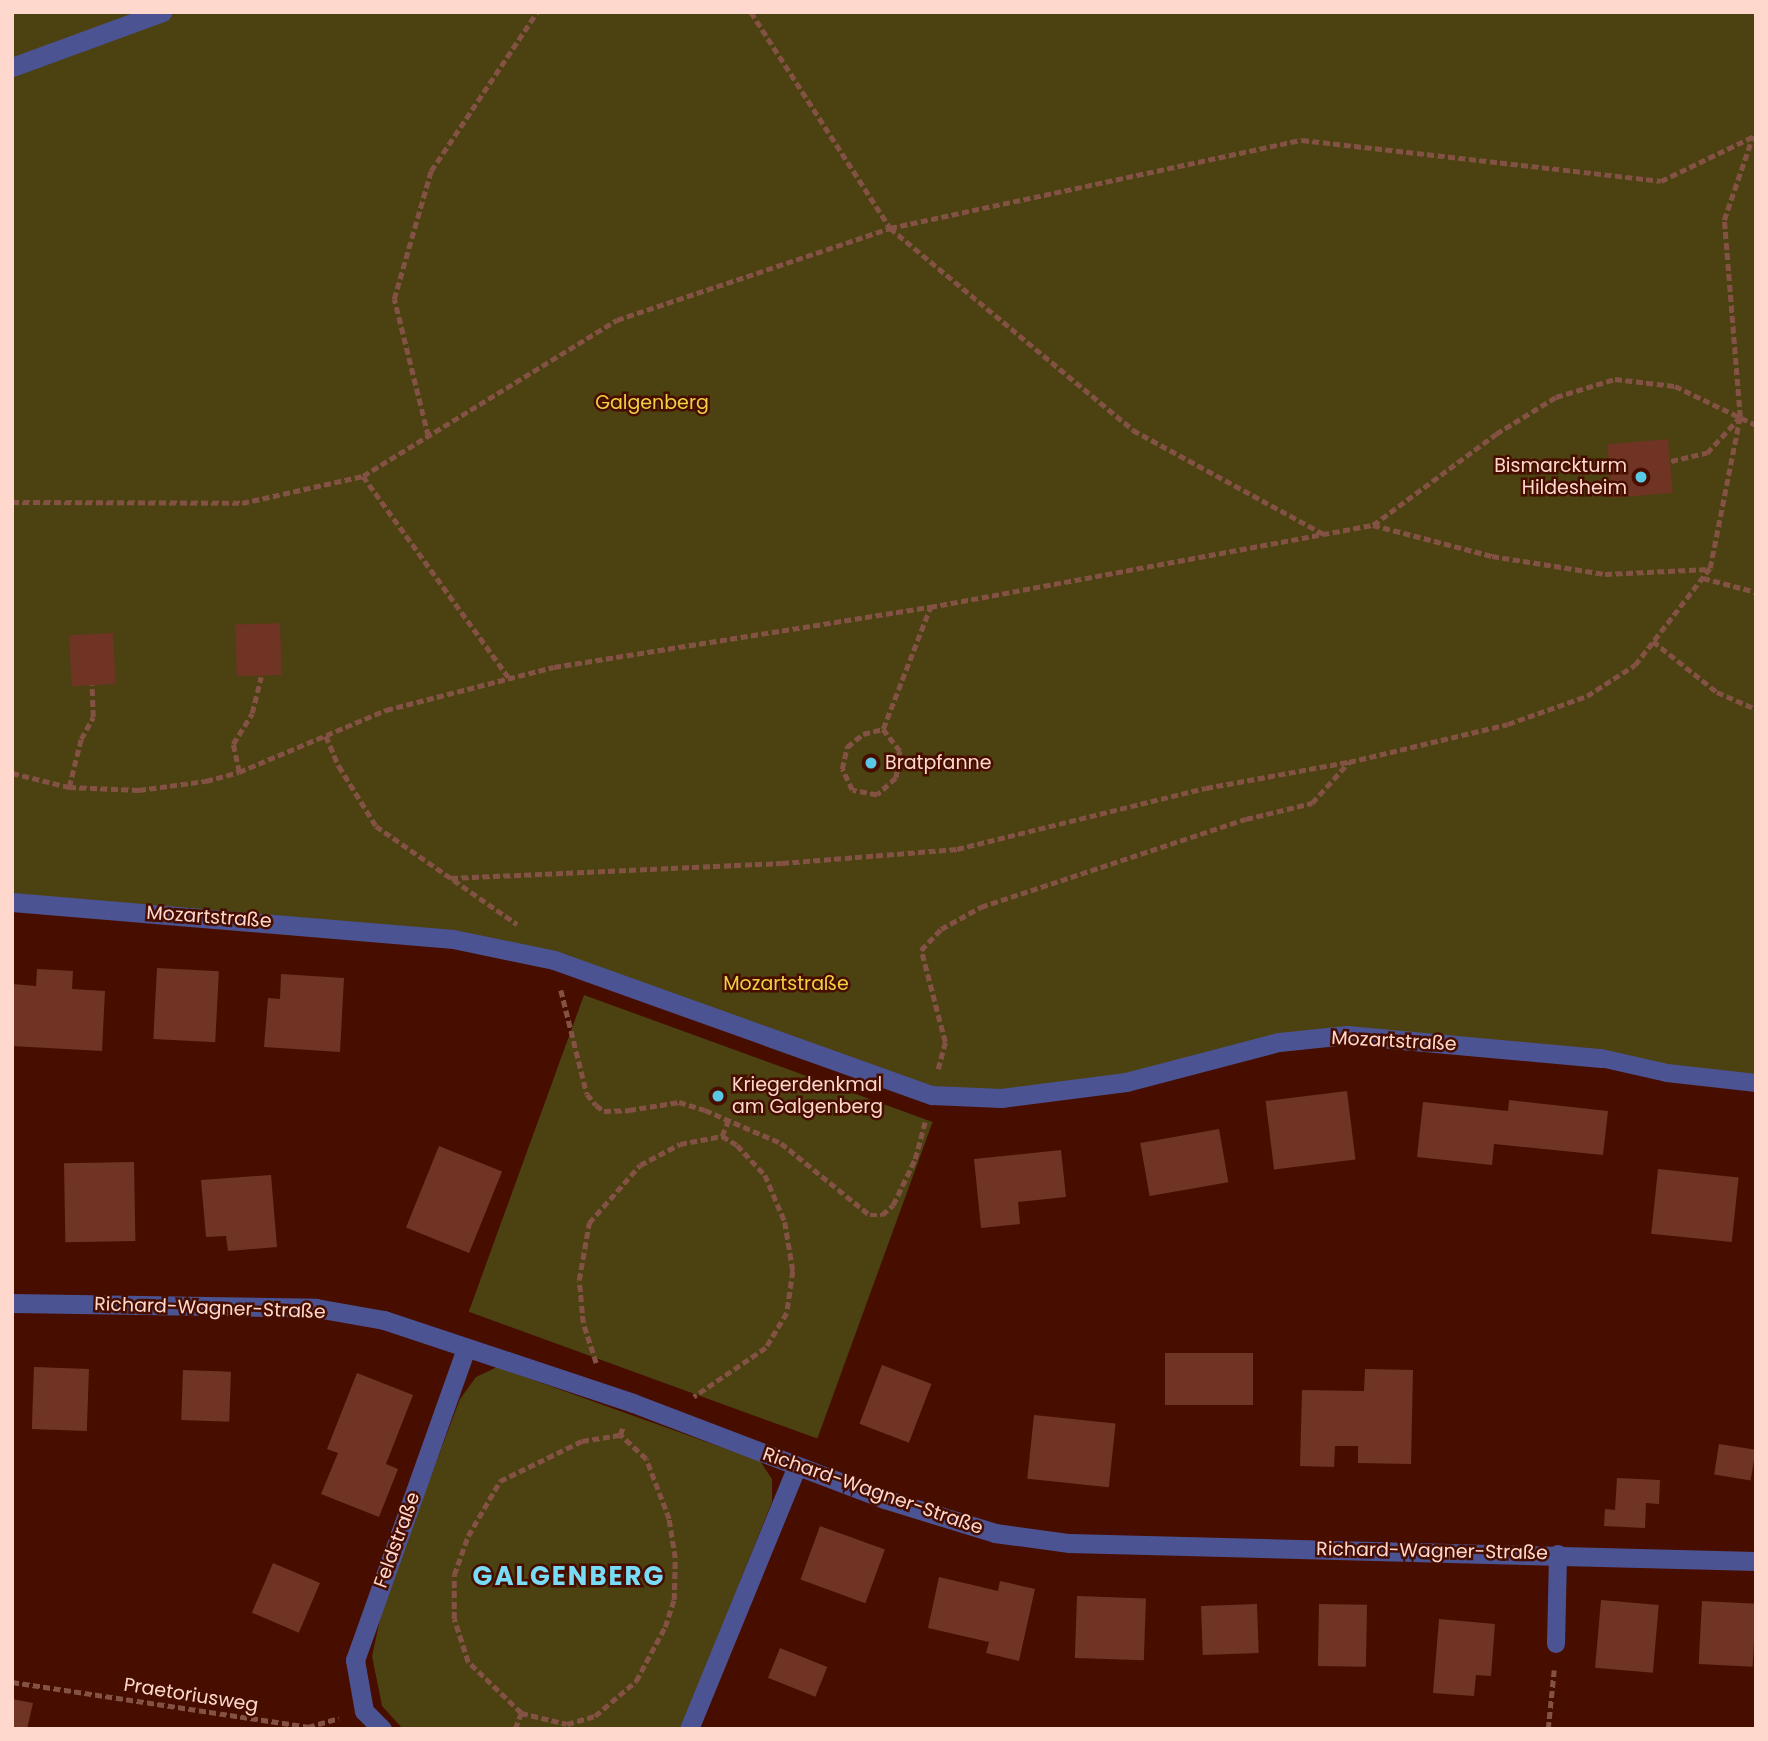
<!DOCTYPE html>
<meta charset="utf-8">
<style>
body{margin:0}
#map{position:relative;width:1768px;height:1741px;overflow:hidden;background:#470e00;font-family:Poppins,sans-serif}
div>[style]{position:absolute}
.green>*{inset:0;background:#4b4111;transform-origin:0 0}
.building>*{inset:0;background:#6f3423;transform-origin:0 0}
.path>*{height:4.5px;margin-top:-2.25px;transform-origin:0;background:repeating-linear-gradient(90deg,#845245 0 7px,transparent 0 10.5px)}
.service>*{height:18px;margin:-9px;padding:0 9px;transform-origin:9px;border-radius:9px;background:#4c5392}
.minor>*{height:19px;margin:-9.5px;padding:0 9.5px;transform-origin:9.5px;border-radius:9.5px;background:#4c5392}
.dots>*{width:19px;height:19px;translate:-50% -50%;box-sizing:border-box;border:4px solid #470e00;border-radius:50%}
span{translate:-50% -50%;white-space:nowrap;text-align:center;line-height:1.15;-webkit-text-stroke:5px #470e00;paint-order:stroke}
.park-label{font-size:19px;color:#efd143}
.poi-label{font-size:19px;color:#fed8cd}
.right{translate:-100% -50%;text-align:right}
.left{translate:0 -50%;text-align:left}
.street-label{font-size:19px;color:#fed8cd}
.district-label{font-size:26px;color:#78dcf6;font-weight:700;letter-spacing:2px}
.frame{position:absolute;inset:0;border:14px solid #fed8cd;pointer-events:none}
</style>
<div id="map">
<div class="green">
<div style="clip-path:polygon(12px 12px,1756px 12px,1756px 1083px,1347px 1035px,1126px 1082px,932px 1095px,554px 960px,453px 939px,12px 902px)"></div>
<div style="left:584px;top:995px;width:371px;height:337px;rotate:20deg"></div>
<div style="clip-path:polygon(497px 1367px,760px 1461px,772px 1479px,772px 1502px,681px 1729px,403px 1729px,382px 1706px,372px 1656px,385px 1597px,460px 1399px,476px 1377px)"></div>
</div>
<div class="building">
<div style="left:1668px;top:439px;width:54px;height:61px;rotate:85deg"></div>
<div style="left:280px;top:623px;width:52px;height:45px;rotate:88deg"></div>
<div style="left:113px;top:633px;width:51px;height:44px;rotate:87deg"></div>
<div style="left:157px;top:968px;width:62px;height:71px;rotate:3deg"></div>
<div style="clip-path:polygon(37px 969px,73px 971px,72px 989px,105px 991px,102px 1051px,12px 1046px,12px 984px,36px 986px)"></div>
<div style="clip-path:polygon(281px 974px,344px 978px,340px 1052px,264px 1047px,268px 998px,280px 999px)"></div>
<div style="left:1347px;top:1091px;width:69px;height:82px;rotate:83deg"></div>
<div style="clip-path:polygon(1509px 1100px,1608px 1111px,1603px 1155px,1494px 1144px,1492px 1165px,1417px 1157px,1423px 1102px,1508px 1111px)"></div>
<div style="left:1219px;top:1129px;width:54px;height:80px;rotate:80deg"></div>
<div style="left:439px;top:1146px;width:68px;height:88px;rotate:22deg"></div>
<div style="clip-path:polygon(1061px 1150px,1066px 1197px,1018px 1202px,1020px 1224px,981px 1228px,974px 1159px)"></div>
<div style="left:134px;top:1162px;width:79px;height:70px;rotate:89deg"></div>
<div style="left:1658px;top:1169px;width:81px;height:65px;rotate:6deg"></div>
<div style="clip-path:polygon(271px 1175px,277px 1247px,228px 1251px,226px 1236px,206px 1237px,201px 1180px)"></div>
<div style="left:1165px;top:1353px;width:88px;height:52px"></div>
<div style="left:882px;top:1365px;width:53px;height:63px;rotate:21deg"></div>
<div style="left:34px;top:1367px;width:55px;height:62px;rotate:2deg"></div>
<div style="clip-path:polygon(1365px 1369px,1413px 1370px,1411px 1464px,1358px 1463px,1358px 1446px,1335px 1446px,1334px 1467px,1300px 1466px,1302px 1390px,1364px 1391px)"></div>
<div style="left:183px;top:1370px;width:48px;height:50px;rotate:2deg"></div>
<div style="clip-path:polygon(357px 1373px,413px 1395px,386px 1464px,398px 1469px,379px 1517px,321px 1494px,338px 1453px,327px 1449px)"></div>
<div style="left:1034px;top:1415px;width:82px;height:64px;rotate:6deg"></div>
<div style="left:1719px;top:1444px;width:37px;height:31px;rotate:9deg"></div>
<div style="clip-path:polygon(1617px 1478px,1660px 1480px,1659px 1504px,1646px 1503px,1645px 1528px,1604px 1526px,1605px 1509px,1615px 1510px)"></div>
<div style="left:820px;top:1526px;width:69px;height:57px;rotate:20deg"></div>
<div style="left:273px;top:1563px;width:51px;height:54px;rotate:23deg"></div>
<div style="clip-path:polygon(939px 1577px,998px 1591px,1000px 1581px,1035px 1589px,1019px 1661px,986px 1653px,989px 1642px,928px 1628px)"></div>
<div style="left:1077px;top:1596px;width:69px;height:62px;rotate:2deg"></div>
<div style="left:1601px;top:1600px;width:58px;height:68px;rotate:5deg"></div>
<div style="left:1702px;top:1601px;width:54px;height:63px;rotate:3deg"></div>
<div style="left:1257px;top:1604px;width:49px;height:56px;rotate:88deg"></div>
<div style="left:1319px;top:1604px;width:48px;height:62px;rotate:1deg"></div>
<div style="clip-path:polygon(1439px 1619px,1495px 1624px,1491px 1676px,1476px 1675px,1474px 1696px,1433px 1693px)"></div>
<div style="left:780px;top:1648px;width:51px;height:32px;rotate:22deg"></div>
<div style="clip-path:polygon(12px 1699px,33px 1703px,27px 1729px,12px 1729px)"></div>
</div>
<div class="path">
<div style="left:751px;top:12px;width:257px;rotate:57.2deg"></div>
<div style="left:890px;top:228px;width:316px;rotate:39.7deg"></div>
<div style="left:1133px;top:430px;width:217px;rotate:28.6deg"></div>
<div style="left:428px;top:436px;width:141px;rotate:-103.9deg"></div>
<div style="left:394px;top:299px;width:133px;rotate:-73.9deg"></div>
<div style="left:431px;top:171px;width:191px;rotate:-56.3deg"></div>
<div style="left:1671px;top:461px;width:37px;rotate:-13deg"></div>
<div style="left:1707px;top:453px;width:46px;rotate:-47.6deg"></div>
<div style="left:363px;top:476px;width:251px;rotate:54.1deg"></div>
<div style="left:12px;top:502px;width:230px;rotate:0.2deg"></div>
<div style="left:242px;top:503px;width:124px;rotate:-12.6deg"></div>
<div style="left:363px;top:476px;width:298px;rotate:-31.6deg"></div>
<div style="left:617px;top:320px;width:288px;rotate:-18.6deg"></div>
<div style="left:890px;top:228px;width:421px;rotate:-12.1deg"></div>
<div style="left:1302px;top:140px;width:361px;rotate:6.5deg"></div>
<div style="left:1661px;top:181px;width:103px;rotate:-25.8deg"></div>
<div style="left:1373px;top:525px;width:123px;rotate:14.6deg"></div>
<div style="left:1492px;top:556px;width:114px;rotate:9.1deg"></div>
<div style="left:1605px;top:574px;width:104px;rotate:-2.8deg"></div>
<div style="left:1703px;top:578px;width:55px;rotate:14.8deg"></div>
<div style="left:1653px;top:641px;width:82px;rotate:38.6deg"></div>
<div style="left:1717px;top:692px;width:43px;rotate:23.6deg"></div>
<div style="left:883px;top:729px;width:28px;rotate:52deg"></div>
<div style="left:900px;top:751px;width:27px;rotate:98deg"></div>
<div style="left:896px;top:778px;width:25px;rotate:138deg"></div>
<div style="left:877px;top:795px;width:25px;rotate:-169deg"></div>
<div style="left:852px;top:790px;width:23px;rotate:-115deg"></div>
<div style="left:842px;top:769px;width:23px;rotate:-77deg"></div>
<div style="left:847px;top:747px;width:21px;rotate:-39deg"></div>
<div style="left:863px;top:734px;width:21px;rotate:-14deg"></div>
<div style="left:883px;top:729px;width:130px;rotate:-68.8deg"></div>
<div style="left:326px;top:736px;width:33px;rotate:67deg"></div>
<div style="left:339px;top:766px;width:70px;rotate:58.3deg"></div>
<div style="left:376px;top:826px;width:172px;rotate:34.8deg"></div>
<div style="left:239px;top:772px;width:29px;rotate:-102deg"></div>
<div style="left:233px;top:744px;width:36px;rotate:-58deg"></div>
<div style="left:252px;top:713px;width:37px;rotate:-76deg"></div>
<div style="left:12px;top:773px;width:59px;rotate:13.8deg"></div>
<div style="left:69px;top:787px;width:70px;rotate:2.5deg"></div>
<div style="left:139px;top:790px;width:68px;rotate:-7.7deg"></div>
<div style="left:206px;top:781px;width:34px;rotate:-15deg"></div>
<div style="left:239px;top:772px;width:160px;rotate:-22.9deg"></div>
<div style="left:386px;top:710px;width:173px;rotate:-14.4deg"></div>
<div style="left:554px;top:667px;width:381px;rotate:-9.1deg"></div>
<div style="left:930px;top:607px;width:451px;rotate:-10.5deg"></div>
<div style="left:1373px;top:525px;width:153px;rotate:-36.5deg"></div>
<div style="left:1496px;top:434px;width:70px;rotate:-31.7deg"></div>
<div style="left:1556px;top:397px;width:62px;rotate:-17deg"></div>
<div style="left:1615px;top:379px;width:60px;rotate:6.7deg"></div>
<div style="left:1675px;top:386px;width:90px;rotate:25.7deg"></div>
<div style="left:69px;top:787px;width:49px;rotate:-76deg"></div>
<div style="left:81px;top:739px;width:25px;rotate:-61deg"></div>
<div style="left:93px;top:717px;width:32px;rotate:-92deg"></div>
<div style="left:451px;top:878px;width:331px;rotate:-2.6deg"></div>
<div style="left:782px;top:863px;width:176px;rotate:-4.6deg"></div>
<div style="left:957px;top:849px;width:256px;rotate:-13.8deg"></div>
<div style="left:1206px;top:788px;width:144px;rotate:-10.4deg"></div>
<div style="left:561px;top:990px;width:107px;rotate:76deg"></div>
<div style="left:587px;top:1094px;width:14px;rotate:51deg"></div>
<div style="left:596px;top:1105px;width:10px;rotate:37deg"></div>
<div style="left:604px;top:1111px;width:25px;rotate:-2deg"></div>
<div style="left:629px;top:1110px;width:51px;rotate:-9.1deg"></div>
<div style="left:679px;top:1102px;width:27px;rotate:17deg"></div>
<div style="left:705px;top:1110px;width:83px;rotate:23.5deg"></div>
<div style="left:781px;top:1143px;width:114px;rotate:39deg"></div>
<div style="left:870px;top:1215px;width:12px"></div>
<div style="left:882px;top:1215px;width:15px;rotate:-42deg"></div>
<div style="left:893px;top:1205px;width:51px;rotate:-64.4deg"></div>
<div style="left:915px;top:1159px;width:38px;rotate:-75deg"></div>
<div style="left:938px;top:1069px;width:28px;rotate:-75deg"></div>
<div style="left:945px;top:1042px;width:95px;rotate:-104.6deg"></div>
<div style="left:921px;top:950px;width:29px;rotate:-46deg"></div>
<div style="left:941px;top:929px;width:46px;rotate:-28.8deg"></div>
<div style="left:981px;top:907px;width:279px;rotate:-18.4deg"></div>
<div style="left:1246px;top:819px;width:68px;rotate:-13.6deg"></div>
<div style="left:1312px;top:803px;width:55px;rotate:-47.9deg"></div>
<div style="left:1349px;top:762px;width:163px;rotate:-13.4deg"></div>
<div style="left:1508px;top:724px;width:84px;rotate:-19.5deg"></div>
<div style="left:1587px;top:696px;width:57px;rotate:-32.9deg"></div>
<div style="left:1635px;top:665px;width:123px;rotate:-52.3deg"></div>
<div style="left:1710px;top:568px;width:154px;rotate:-78.8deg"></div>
<div style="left:1740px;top:417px;width:198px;rotate:-94.6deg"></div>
<div style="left:1724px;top:220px;width:89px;rotate:-71deg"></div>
<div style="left:722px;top:1136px;width:16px;rotate:-68deg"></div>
<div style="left:596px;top:1363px;width:42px;rotate:-108deg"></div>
<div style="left:583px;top:1323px;width:43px;rotate:-95.3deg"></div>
<div style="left:579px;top:1280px;width:58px;rotate:-80deg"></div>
<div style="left:589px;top:1223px;width:77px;rotate:-48.7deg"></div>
<div style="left:640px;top:1165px;width:45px;rotate:-27.7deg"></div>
<div style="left:680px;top:1144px;width:43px;rotate:-10.8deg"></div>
<div style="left:722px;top:1136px;width:17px;rotate:31deg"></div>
<div style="left:737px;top:1145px;width:41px;rotate:47deg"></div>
<div style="left:765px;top:1175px;width:51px;rotate:66.9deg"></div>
<div style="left:785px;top:1222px;width:50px;rotate:80.7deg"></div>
<div style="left:793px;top:1271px;width:42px;rotate:98.1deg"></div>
<div style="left:787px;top:1313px;width:41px;rotate:121deg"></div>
<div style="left:766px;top:1348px;width:87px;rotate:145.8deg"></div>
<div style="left:12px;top:1682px;width:299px;rotate:8.6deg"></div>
<div style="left:308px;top:1727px;width:32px;rotate:-16deg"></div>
<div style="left:521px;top:1713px;width:74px;rotate:-136.1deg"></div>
<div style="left:468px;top:1662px;width:45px;rotate:-108deg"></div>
<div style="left:454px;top:1619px;width:44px;rotate:-90deg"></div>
<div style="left:454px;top:1575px;width:41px;rotate:-70.3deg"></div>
<div style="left:468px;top:1536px;width:64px;rotate:-59.8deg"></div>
<div style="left:500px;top:1481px;width:91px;rotate:-26deg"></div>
<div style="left:582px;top:1441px;width:38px;rotate:-9deg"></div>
<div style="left:515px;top:1729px;width:17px;rotate:-69deg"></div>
<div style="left:521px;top:1713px;width:47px;rotate:13.4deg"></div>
<div style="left:567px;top:1724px;width:29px;rotate:-16deg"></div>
<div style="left:595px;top:1716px;width:54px;rotate:-40.5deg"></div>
<div style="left:636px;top:1681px;width:61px;rotate:-61.8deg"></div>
<div style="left:665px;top:1627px;width:28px;rotate:-72deg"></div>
<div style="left:674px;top:1600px;width:42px;rotate:-88.6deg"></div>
<div style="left:675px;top:1558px;width:39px;rotate:-99deg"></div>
<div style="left:669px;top:1519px;width:64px;rotate:-111deg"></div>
<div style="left:646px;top:1459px;width:35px;rotate:-137deg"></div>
<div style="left:620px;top:1435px;width:9px;rotate:-69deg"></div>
<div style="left:1548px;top:1729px;width:59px;rotate:-84.2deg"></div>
</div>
<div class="service">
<div style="left:1601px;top:1058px;width:68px;rotate:12.8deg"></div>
<div style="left:1667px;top:1073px;width:90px;rotate:6.4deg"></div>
<div style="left:1556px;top:1644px;width:90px;rotate:-88.7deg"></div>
</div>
<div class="minor">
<div style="left:12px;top:67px;width:160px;rotate:-20.1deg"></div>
<div style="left:12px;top:902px;width:443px;rotate:4.8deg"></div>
<div style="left:453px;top:939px;width:103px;rotate:11.7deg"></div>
<div style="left:554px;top:960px;width:401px;rotate:19.7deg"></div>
<div style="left:932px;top:1095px;width:69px;rotate:2.5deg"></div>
<div style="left:1001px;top:1098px;width:126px;rotate:-7.3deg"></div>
<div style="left:1126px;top:1082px;width:158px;rotate:-14.7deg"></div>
<div style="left:1279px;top:1042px;width:68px;rotate:-5.9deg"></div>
<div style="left:1347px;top:1035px;width:255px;rotate:5.2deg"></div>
<div style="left:12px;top:1303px;width:304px;rotate:0.9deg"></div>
<div style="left:316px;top:1308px;width:69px;rotate:10deg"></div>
<div style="left:384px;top:1320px;width:262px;rotate:18.4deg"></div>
<div style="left:633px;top:1403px;width:269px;rotate:20.9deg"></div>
<div style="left:884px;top:1499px;width:116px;rotate:17deg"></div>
<div style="left:995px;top:1533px;width:75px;rotate:7.7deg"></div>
<div style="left:1069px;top:1543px;width:687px;rotate:1.5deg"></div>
<div style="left:382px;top:1729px;width:25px;rotate:-135deg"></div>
<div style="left:364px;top:1711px;width:52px;rotate:-100deg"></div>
<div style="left:355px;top:1660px;width:331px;rotate:-70.4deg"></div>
<div style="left:689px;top:1729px;width:284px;rotate:-67.7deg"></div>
</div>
<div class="dots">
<div style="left:1641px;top:477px;background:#59c8e4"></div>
<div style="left:871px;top:763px;background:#59c8e4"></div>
<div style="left:718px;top:1096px;background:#59c8e4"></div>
</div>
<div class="park-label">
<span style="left:652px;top:403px">Galgenberg</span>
<span style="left:786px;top:984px">Mozartstraße</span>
</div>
<div class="poi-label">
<span class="right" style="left:1627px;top:477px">Bismarckturm<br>Hildesheim</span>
<span class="left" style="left:885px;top:763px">Bratpfanne</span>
<span class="left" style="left:732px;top:1096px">Kriegerdenkmal<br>am Galgenberg</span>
</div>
<div class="street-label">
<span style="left:209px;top:917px;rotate:4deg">Mozartstraße</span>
<span style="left:1394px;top:1041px;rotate:3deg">Mozartstraße</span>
<span style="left:210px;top:1308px;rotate:2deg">Richard-Wagner-Straße</span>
<span style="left:873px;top:1491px;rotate:19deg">Richard-Wagner-Straße</span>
<span style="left:397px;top:1540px;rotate:-70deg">Feldstraße</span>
<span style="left:1432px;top:1551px;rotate:1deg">Richard-Wagner-Straße</span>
<span style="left:191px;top:1695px;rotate:9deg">Praetoriusweg</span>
</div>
<div class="district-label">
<span style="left:569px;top:1577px">GALGENBERG</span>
</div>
<div class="frame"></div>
</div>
